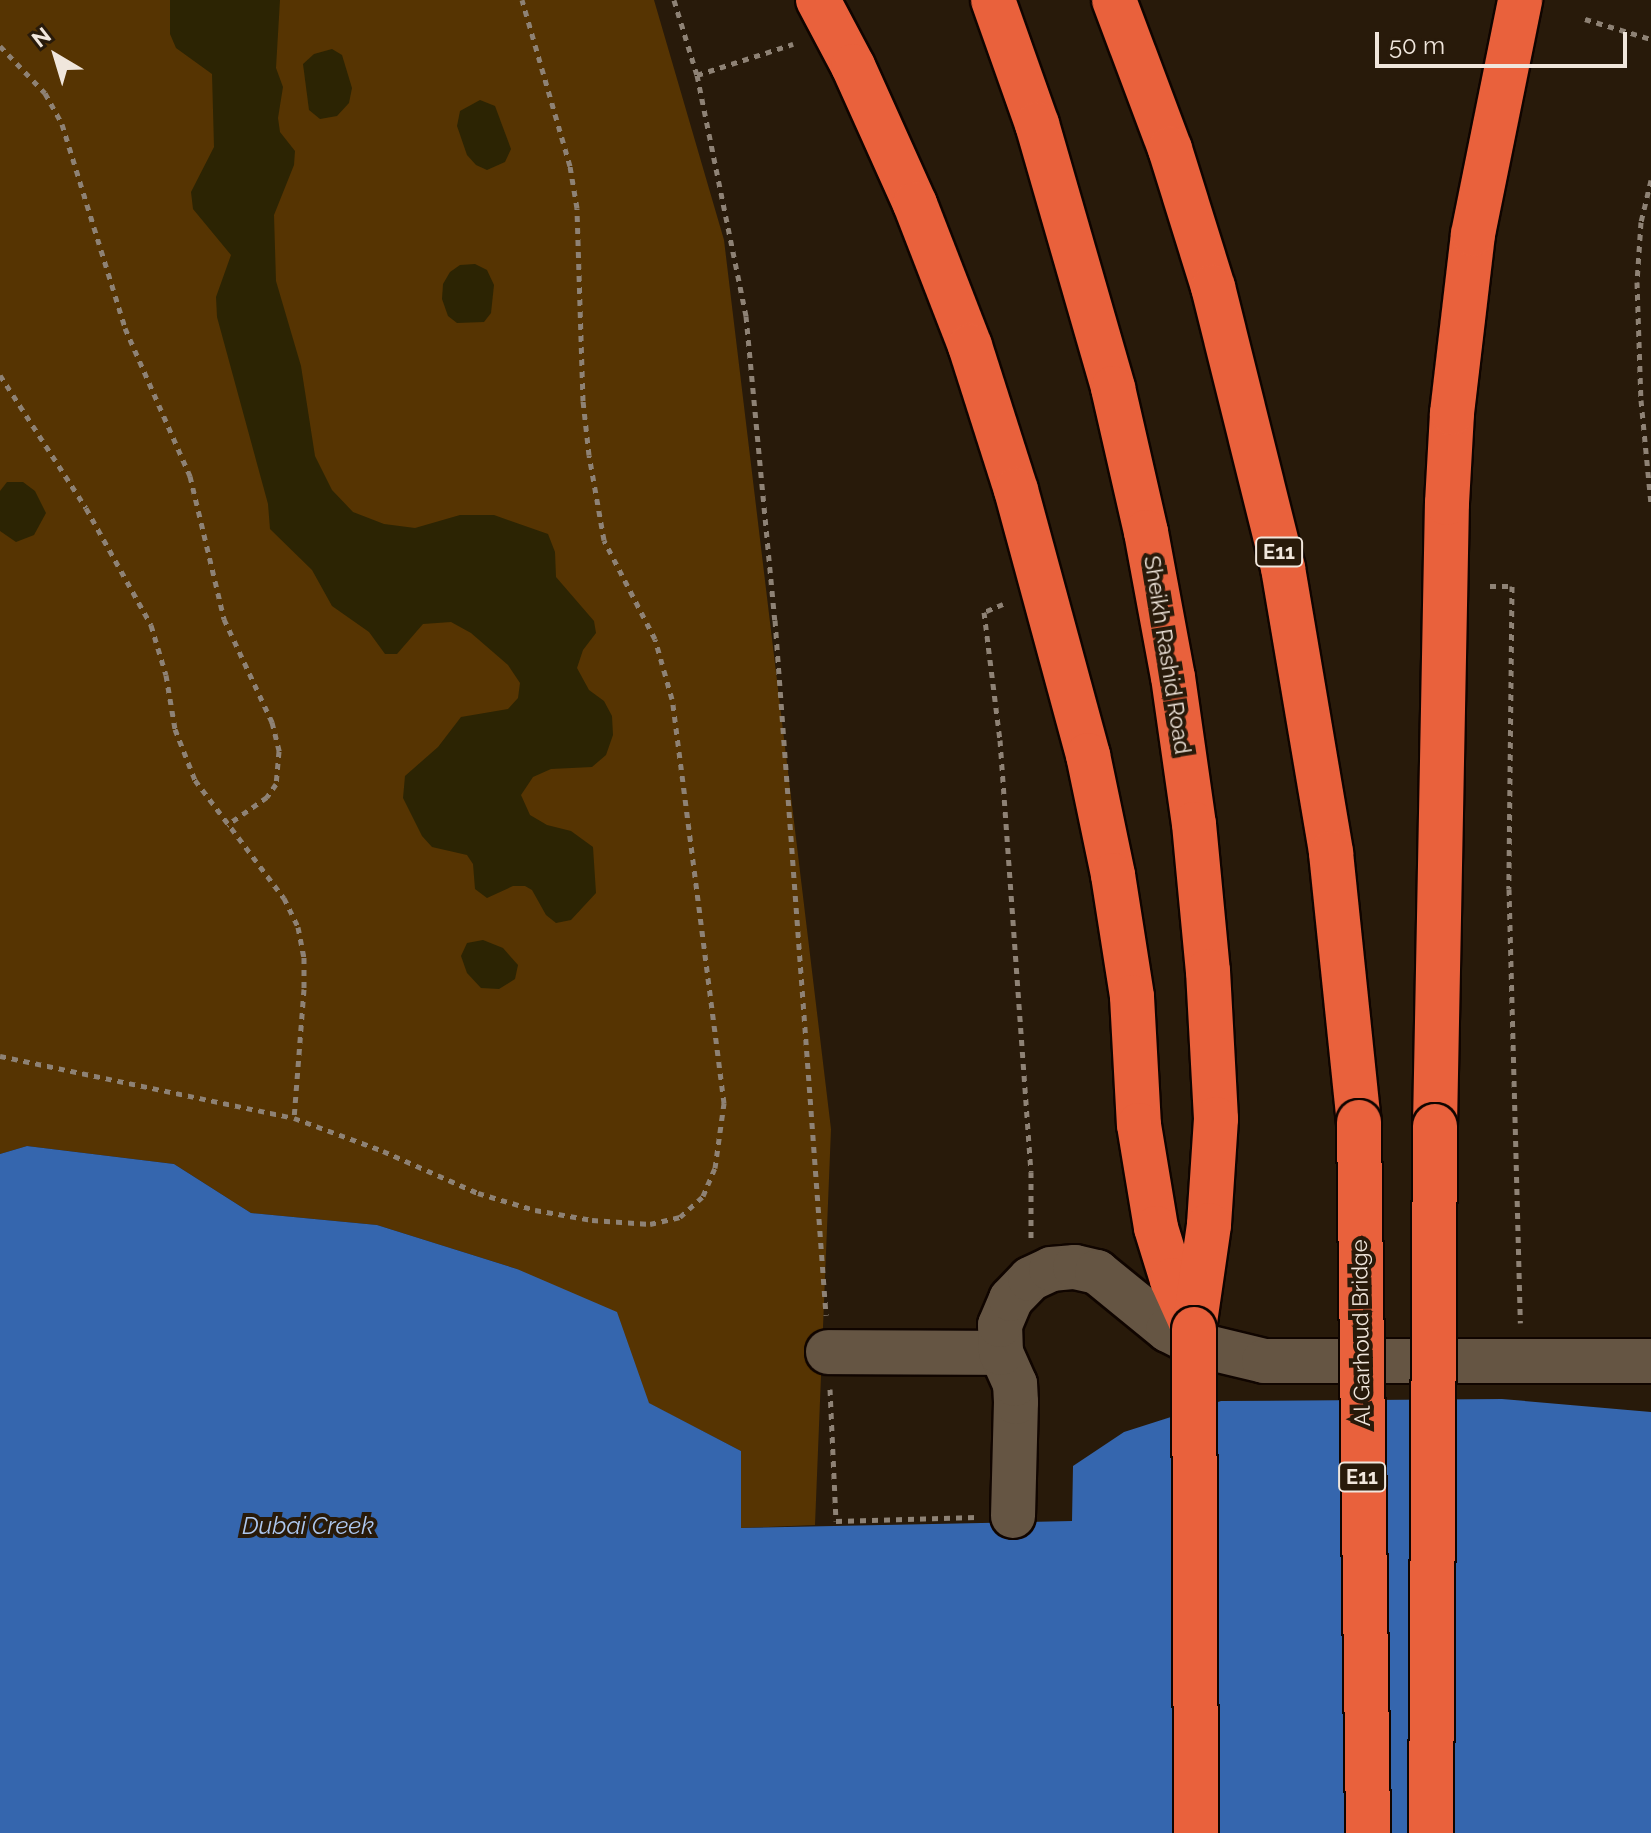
<!DOCTYPE html>
<style>
body{margin:0}
#map{position:relative;width:1651px;height:1833px;overflow:hidden;background:#281a0a;font-family:Raleway,sans-serif}
div>[style]{position:absolute}
.green>*{inset:0;background:#563402}
.sand>*{inset:0;background:#2c2403}
.water>*{inset:0;background:#3566ae}
.path>*{height:5px;margin-top:-2.5px;transform-origin:0;background:repeating-linear-gradient(90deg,#8e8275 0 6px,transparent 0 12px)}
.roads{filter:drop-shadow(2px 0 #100500) drop-shadow(-2px 0 #100500) drop-shadow(0 2px #100500) drop-shadow(0 -2px #100500)}
.minor>*{height:44px;margin:-22px;padding:0 22px;transform-origin:22px;border-radius:22px;background:#655543}
.highway>*{height:44px;margin:-22px;padding:0 22px;transform-origin:22px;border-radius:22px;background:#e9613c}
.bridges{filter:drop-shadow(2px 0 #100500) drop-shadow(-2px 0 #100500) drop-shadow(0 2px #100500) drop-shadow(0 -2px #100500)}
.highway-bridge>*{height:44px;margin:-22px;padding:0 22px;transform-origin:22px;border-radius:22px;background:#e9613c}
span{translate:-50% -50%;white-space:nowrap;text-align:center;line-height:1.15;-webkit-text-stroke:8px #281a0a;paint-order:stroke}
.shield-label span{padding:2px 6px;background:#281a0a;border:2px solid;border-radius:6px;-webkit-text-stroke-width:0}
.shield-label{font-size:20px;color:#f0e6dc;font-weight:700}
.street-label{font-size:22px;color:#f0e6dc}
.water-label{font-size:24px;color:#aec8ef;font-style:italic}
.north{position:absolute;left:16px;top:16px;width:80px;height:80px;-webkit-text-stroke:6px #281a0a;paint-order:stroke;rotate:322deg;font-size:22px;font-weight:700;line-height:32px;text-align:center;color:#f0e6dc}
.north::after{content:'';display:block;margin:auto;width:28px;height:36px;background:#f0e6dc;clip-path:polygon(50% 0,100% 100%,50% 72%,0 100%)}
.scale{position:absolute;left:1375px;top:32px;width:252px;height:36px;box-sizing:border-box;border:4px solid #f0e6dc;border-top:0;padding-left:10px;font-size:24px;line-height:28px;white-space:nowrap;color:#f0e6dc;-webkit-text-stroke:6px #281a0a;paint-order:stroke}
</style>
<div id="map">
<div class="green">
<div style="clip-path:polygon(0 0,654px 0,724px 240px,831px 1129px,815px 1525px,741px 1528px,741px 1451px,648px 1403px,636px 1373px,517px 1269px,377px 1225px,251px 1213px,174px 1164px,27px 1146px,0 1154px)"></div>
</div>
<div class="sand">
<div style="clip-path:polygon(170px 0,280px 0,276px 68px,283px 87px,278px 118px,280px 132px,295px 151px,294px 165px,274px 215px,276px 281px,301px 366px,315px 456px,332px 490px,353px 512px,384px 524px,415px 528px,460px 515px,494px 515px,548px 534px,555px 552px,556px 577px,594px 621px,596px 633px,583px 650px,577px 668px,589px 690px,604px 701px,612px 716px,613px 735px,606px 755px,592px 767px,551px 769px,533px 777px,521px 795px,530px 815px,547px 825px,571px 831px,593px 847px,596px 893px,571px 920px,556px 923px,546px 915px,532px 890px,525px 886px,513px 886px,487px 898px,475px 889px,473px 864px,467px 855px,432px 847px,422px 836px,403px 798px,405px 776px,438px 747px,461px 717px,508px 709px,518px 698px,520px 683px,508px 665px,471px 633px,451px 622px,423px 624px,397px 654px,385px 654px,369px 632px,332px 606px,312px 570px,270px 529px,268px 504px,217px 317px,216px 297px,231px 255px,193px 209px,191px 192px,214px 147px,212px 74px,176px 48px,170px 34px)"></div>
<div style="clip-path:polygon(332px 49px,342px 55px,352px 88px,349px 103px,337px 116px,320px 119px,309px 110px,303px 64px,314px 54px)"></div>
<div style="clip-path:polygon(480px 100px,495px 106px,511px 149px,505px 162px,487px 170px,476px 165px,467px 155px,457px 126px,460px 111px)"></div>
<div style="clip-path:polygon(475px 264px,487px 270px,494px 285px,491px 313px,484px 322px,457px 323px,448px 316px,442px 299px,443px 284px,450px 272px,460px 265px)"></div>
<div style="clip-path:polygon(7px 482px,23px 482px,35px 491px,46px 513px,34px 535px,16px 542px,0 531px,0 491px)"></div>
<div style="clip-path:polygon(483px 940px,503px 948px,518px 965px,515px 979px,499px 989px,481px 988px,467px 973px,461px 956px,467px 943px)"></div>
</div>
<div class="water">
<div style="clip-path:polygon(27px 1146px,174px 1164px,251px 1213px,377px 1225px,517px 1269px,617px 1312px,649px 1403px,741px 1451px,741px 1528px,1072px 1521px,1073px 1466px,1124px 1432px,1221px 1401px,1502px 1399px,1651px 1412px,1651px 1833px,0 1833px,0 1154px)"></div>
</div>
<div class="path">
<div style="left:674px;top:0;width:78px;rotate:73deg"></div>
<div style="left:697px;top:75px;width:246px;rotate:78.5deg"></div>
<div style="left:746px;top:316px;width:305px;rotate:84.6deg"></div>
<div style="left:775px;top:620px;width:697px;rotate:85.8deg"></div>
<div style="left:1585px;top:19px;width:69px;rotate:16.9deg"></div>
<div style="left:0;top:46px;width:65px;rotate:46.2deg"></div>
<div style="left:45px;top:93px;width:35px;rotate:61deg"></div>
<div style="left:62px;top:124px;width:214px;rotate:72.8deg"></div>
<div style="left:125px;top:328px;width:162px;rotate:66.3deg"></div>
<div style="left:190px;top:476px;width:147px;rotate:76.6deg"></div>
<div style="left:224px;top:619px;width:114px;rotate:65deg"></div>
<div style="left:272px;top:722px;width:30px;rotate:76deg"></div>
<div style="left:279px;top:751px;width:33px;rotate:95deg"></div>
<div style="left:276px;top:784px;width:16px;rotate:125deg"></div>
<div style="left:267px;top:797px;width:49px;rotate:145deg"></div>
<div style="left:697px;top:75px;width:101px;rotate:-17.9deg"></div>
<div style="left:1651px;top:180px;width:43px;rotate:103.4deg"></div>
<div style="left:1641px;top:222px;width:60px;rotate:93.8deg"></div>
<div style="left:1637px;top:282px;width:118px;rotate:88.1deg"></div>
<div style="left:1641px;top:400px;width:104px;rotate:84.5deg"></div>
<div style="left:0;top:375px;width:158px;rotate:57.1deg"></div>
<div style="left:86px;top:508px;width:134px;rotate:60.9deg"></div>
<div style="left:151px;top:625px;width:52px;rotate:73.3deg"></div>
<div style="left:166px;top:675px;width:55px;rotate:80.5deg"></div>
<div style="left:175px;top:729px;width:55px;rotate:68.6deg"></div>
<div style="left:195px;top:780px;width:148px;rotate:53deg"></div>
<div style="left:284px;top:898px;width:32px;rotate:64deg"></div>
<div style="left:298px;top:927px;width:31px;rotate:79deg"></div>
<div style="left:304px;top:957px;width:32px;rotate:90deg"></div>
<div style="left:304px;top:989px;width:129px;rotate:94.4deg"></div>
<div style="left:1490px;top:586px;width:22px"></div>
<div style="left:1512px;top:586px;width:303px;rotate:90.6deg"></div>
<div style="left:1509px;top:889px;width:434px;rotate:88.5deg"></div>
<div style="left:1003px;top:604px;width:21px;rotate:157deg"></div>
<div style="left:984px;top:612px;width:129px;rotate:82.9deg"></div>
<div style="left:1000px;top:740px;width:433px;rotate:85.9deg"></div>
<div style="left:1031px;top:1172px;width:66px;rotate:90deg"></div>
<div style="left:0;top:1056px;width:300px;rotate:11.9deg"></div>
<div style="left:294px;top:1118px;width:95px;rotate:20.3deg"></div>
<div style="left:383px;top:1151px;width:104px;rotate:23.9deg"></div>
<div style="left:478px;top:1193px;width:59px;rotate:16.6deg"></div>
<div style="left:535px;top:1210px;width:58px;rotate:10deg"></div>
<div style="left:592px;top:1220px;width:58px;rotate:3.9deg"></div>
<div style="left:650px;top:1224px;width:31px;rotate:-13deg"></div>
<div style="left:680px;top:1217px;width:31px;rotate:-42deg"></div>
<div style="left:703px;top:1196px;width:30px;rotate:-67deg"></div>
<div style="left:715px;top:1168px;width:66px;rotate:-82.1deg"></div>
<div style="left:724px;top:1103px;width:407px;rotate:-97.3deg"></div>
<div style="left:672px;top:699px;width:62px;rotate:-105.8deg"></div>
<div style="left:655px;top:639px;width:111px;rotate:-117.3deg"></div>
<div style="left:604px;top:540px;width:86px;rotate:-100deg"></div>
<div style="left:589px;top:455px;width:54px;rotate:-96.3deg"></div>
<div style="left:583px;top:401px;width:193px;rotate:-91.8deg"></div>
<div style="left:577px;top:208px;width:43px;rotate:-99.5deg"></div>
<div style="left:570px;top:166px;width:173px;rotate:-106.1deg"></div>
<div style="left:830px;top:1389px;width:132px;rotate:87.4deg"></div>
<div style="left:836px;top:1521px;width:141px;rotate:-1.6deg"></div>
</div>
<div class="roads">
<div class="minor">
<div style="left:828px;top:1352px;width:173px;rotate:0.3deg"></div>
<div style="left:1013px;top:1516px;width:114px;rotate:-88.5deg"></div>
<div style="left:1016px;top:1402px;width:18px;rotate:-93deg"></div>
<div style="left:1015px;top:1384px;width:34px;rotate:-114deg"></div>
<div style="left:1001px;top:1353px;width:28px;rotate:-92deg"></div>
<div style="left:1000px;top:1325px;width:28px;rotate:-67deg"></div>
<div style="left:1011px;top:1299px;width:28px;rotate:-46deg"></div>
<div style="left:1030px;top:1279px;width:23px;rotate:-25deg"></div>
<div style="left:1051px;top:1269px;width:24px;rotate:-5deg"></div>
<div style="left:1075px;top:1267px;width:23px;rotate:13deg"></div>
<div style="left:1097px;top:1272px;width:92px;rotate:39.2deg"></div>
<div style="left:1168px;top:1330px;width:34px;rotate:27deg"></div>
<div style="left:1198px;top:1345px;width:68px;rotate:13.6deg"></div>
<div style="left:1264px;top:1361px;width:387px"></div>
</div>
<div class="highway">
<div style="left:818px;top:0;width:75px;rotate:62.1deg"></div>
<div style="left:853px;top:66px;width:151px;rotate:65.8deg"></div>
<div style="left:915px;top:204px;width:152px;rotate:68.8deg"></div>
<div style="left:970px;top:346px;width:151px;rotate:72.3deg"></div>
<div style="left:1016px;top:490px;width:275px;rotate:74.8deg"></div>
<div style="left:1088px;top:755px;width:123px;rotate:78.2deg"></div>
<div style="left:1113px;top:875px;width:123px;rotate:81.1deg"></div>
<div style="left:1132px;top:997px;width:128px;rotate:86.9deg"></div>
<div style="left:1139px;top:1125px;width:104px;rotate:80.6deg"></div>
<div style="left:1156px;top:1228px;width:54px;rotate:72.9deg"></div>
<div style="left:1172px;top:1280px;width:54px;rotate:65.8deg"></div>
<div style="left:993px;top:0;width:132px;rotate:70.5deg"></div>
<div style="left:1037px;top:124px;width:275px;rotate:73.9deg"></div>
<div style="left:1113px;top:388px;width:148px;rotate:77.1deg"></div>
<div style="left:1146px;top:532px;width:147px;rotate:79.5deg"></div>
<div style="left:1173px;top:677px;width:148px;rotate:81.9deg"></div>
<div style="left:1194px;top:824px;width:148px;rotate:84.6deg"></div>
<div style="left:1208px;top:971px;width:148px;rotate:86.9deg"></div>
<div style="left:1216px;top:1119px;width:106px;rotate:93.8deg"></div>
<div style="left:1209px;top:1225px;width:105px;rotate:98.2deg"></div>
<div style="left:1114px;top:0;width:159px;rotate:69.4deg"></div>
<div style="left:1170px;top:149px;width:145px;rotate:72.7deg"></div>
<div style="left:1213px;top:287px;width:290px;rotate:76deg"></div>
<div style="left:1283px;top:568px;width:289px;rotate:80.4deg"></div>
<div style="left:1331px;top:853px;width:270px;rotate:84.1deg"></div>
<div style="left:1435px;top:1126px;width:623px;rotate:-88.9deg"></div>
<div style="left:1447px;top:503px;width:90px;rotate:-86.8deg"></div>
<div style="left:1452px;top:413px;width:180px;rotate:-83.3deg"></div>
<div style="left:1473px;top:234px;width:239px;rotate:-78.6deg"></div>
</div>
</div>
<div class="bridges">
<div class="highway-bridge">
<div style="left:1359px;top:1122px;width:711px;rotate:89.27deg"></div>
<div style="left:1194px;top:1329px;width:504px;rotate:89.77deg"></div>
<div style="left:1431px;top:1833px;width:707px;rotate:-89.68deg"></div>
</div>
</div>
<div class="shield-label">
<span style="left:1279px;top:552px">E11</span>
<span style="left:1362px;top:1477px">E11</span>
</div>
<div class="street-label">
<span style="left:1167px;top:655px;rotate:81deg">Sheikh Rashid Road</span>
<span style="left:1361px;top:1333px;rotate:-91deg">Al Garhoud Bridge</span>
</div>
<div class="water-label">
<span style="left:308px;top:1526px">Dubai Creek</span>
</div>
<div class="north">N</div>
<div class="scale">50 m</div>
</div>
